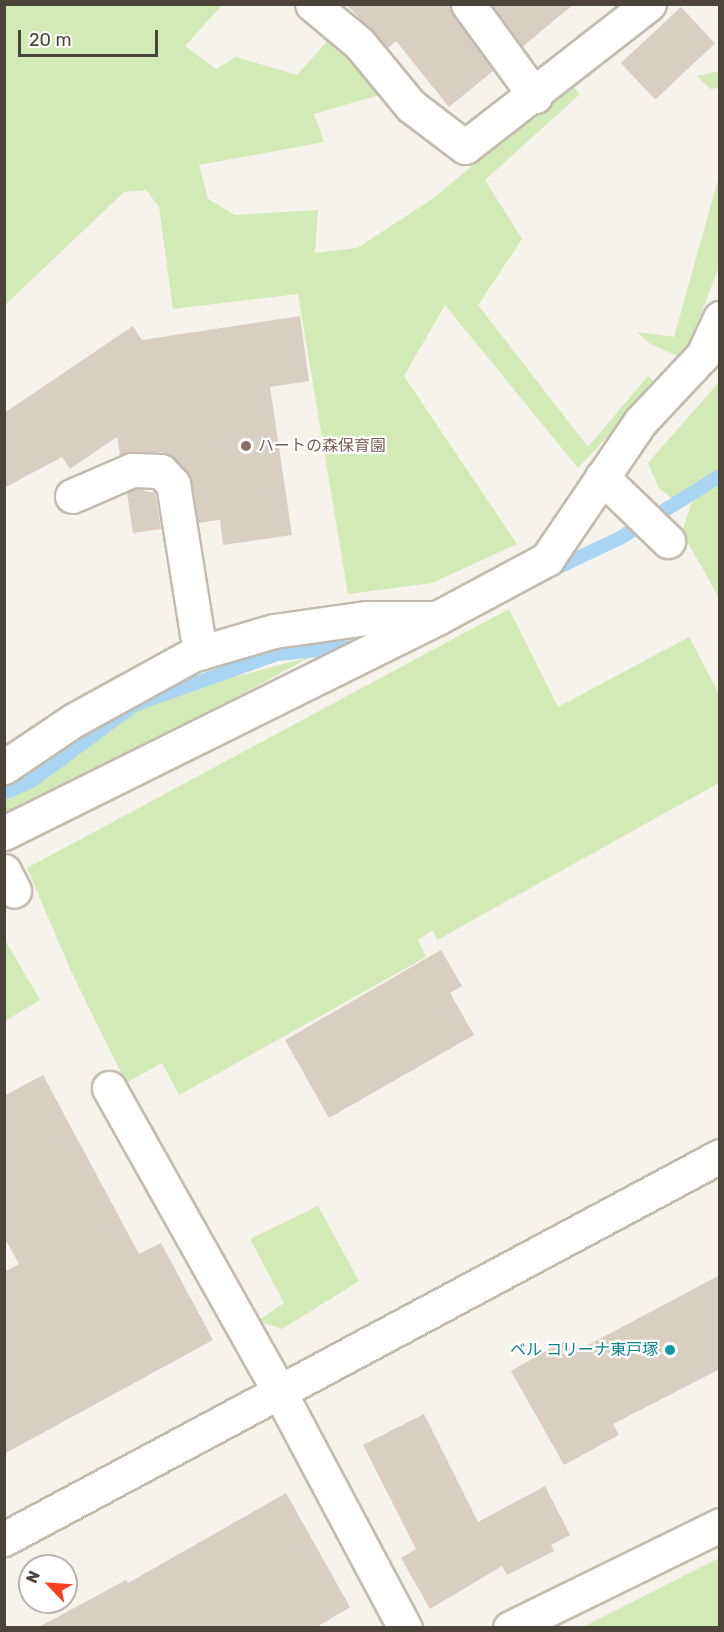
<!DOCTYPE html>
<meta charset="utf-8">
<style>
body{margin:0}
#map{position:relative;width:724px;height:1632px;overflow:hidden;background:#f6f3ec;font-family:Rubik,"Noto Sans JP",sans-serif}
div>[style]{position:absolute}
.green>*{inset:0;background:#d2eab5}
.stream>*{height:14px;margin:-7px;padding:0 7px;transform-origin:7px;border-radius:7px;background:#a9d4f2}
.building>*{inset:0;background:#d8cfc1;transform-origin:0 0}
.roads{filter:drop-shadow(2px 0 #c2bbae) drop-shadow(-2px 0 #c2bbae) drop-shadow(0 2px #c2bbae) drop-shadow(0 -2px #c2bbae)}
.minor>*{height:33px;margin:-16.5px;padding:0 16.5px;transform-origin:16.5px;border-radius:16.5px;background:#fff}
.dots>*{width:16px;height:16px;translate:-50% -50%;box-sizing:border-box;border:3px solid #fff;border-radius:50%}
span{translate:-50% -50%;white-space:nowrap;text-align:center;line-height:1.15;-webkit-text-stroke:4.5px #fff;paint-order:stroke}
.education-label{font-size:16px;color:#785e54}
.left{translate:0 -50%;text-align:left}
.culture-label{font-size:16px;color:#0d838f}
.right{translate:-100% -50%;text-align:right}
.frame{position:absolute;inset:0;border:6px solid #4b4439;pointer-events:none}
.north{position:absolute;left:18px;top:1554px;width:60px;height:60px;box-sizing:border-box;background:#fff;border:2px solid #b7b4b0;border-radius:50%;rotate:295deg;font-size:16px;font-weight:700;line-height:24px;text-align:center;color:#4b4439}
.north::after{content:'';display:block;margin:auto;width:21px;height:27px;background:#fc3f1d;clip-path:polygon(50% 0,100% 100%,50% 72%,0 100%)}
.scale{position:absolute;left:18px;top:30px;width:140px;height:27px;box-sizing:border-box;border:3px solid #4b4439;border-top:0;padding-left:8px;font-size:18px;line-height:21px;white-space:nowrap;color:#4b4439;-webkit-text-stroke:4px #fff;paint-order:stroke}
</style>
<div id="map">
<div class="green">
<div style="clip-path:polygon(5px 5px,222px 5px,185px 46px,216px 69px,236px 57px,297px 75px,330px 38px,379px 95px,314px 114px,324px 142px,199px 165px,208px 199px,235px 215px,318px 210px,315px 253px,357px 248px,431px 200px,571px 84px,580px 94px,485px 180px,522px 239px,478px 305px,588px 447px,648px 376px,657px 384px,578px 468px,445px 305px,404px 376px,517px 544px,432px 583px,348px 594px,298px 294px,173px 309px,159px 207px,146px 190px,124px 192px,5px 305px)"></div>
<div style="clip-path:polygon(719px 71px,719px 88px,710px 89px,697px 76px)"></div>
<div style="clip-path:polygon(719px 176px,719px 266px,687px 352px,679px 357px,649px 343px,637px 332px,674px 337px)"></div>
<div style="clip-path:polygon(719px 382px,719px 470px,676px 502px,659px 488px,648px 463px)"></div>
<div style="clip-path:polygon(719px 482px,719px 598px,682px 532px,692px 502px)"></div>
<div style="clip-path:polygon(509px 609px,558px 707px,689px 637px,719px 694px,719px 783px,437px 940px,433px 930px,418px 940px,426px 957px,179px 1095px,162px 1063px,126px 1083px,72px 973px,27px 868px)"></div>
<div style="clip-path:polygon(310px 657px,63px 792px,5px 816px,4px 803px,84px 743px,139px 710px,230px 678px)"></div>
<div style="clip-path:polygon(4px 938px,40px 1000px,5px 1021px,4px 1021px)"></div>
<div style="clip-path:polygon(318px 1206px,359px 1281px,282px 1329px,258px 1321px,284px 1303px,250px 1239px)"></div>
<div style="clip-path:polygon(719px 1558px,719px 1627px,583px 1627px)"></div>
</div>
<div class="stream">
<div style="left:546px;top:573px;width:82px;rotate:-25.3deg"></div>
<div style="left:620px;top:538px;width:118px;rotate:-31.8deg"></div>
<div style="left:4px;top:793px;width:32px;rotate:-24deg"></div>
<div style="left:33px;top:780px;width:126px;rotate:-36.6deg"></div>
<div style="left:134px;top:705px;width:152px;rotate:-19.6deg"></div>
<div style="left:277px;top:654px;width:84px;rotate:-5.4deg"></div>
</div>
<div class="building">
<div style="clip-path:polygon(346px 4px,450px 4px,453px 15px,493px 71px,449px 107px,396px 41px,388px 48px)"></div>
<div style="clip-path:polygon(492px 4px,574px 4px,522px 47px)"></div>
<div style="left:681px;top:7px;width:50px;height:82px;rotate:47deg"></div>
<div style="clip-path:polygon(300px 316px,309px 381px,270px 387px,292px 535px,223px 545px,220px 520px,198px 523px,191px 480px,175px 458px,162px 452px,120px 455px,117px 437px,70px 469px,62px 457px,4px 488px,4px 413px,133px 326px,142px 340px)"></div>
<div style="clip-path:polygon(136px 489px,155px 493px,161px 529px,133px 533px,127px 493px)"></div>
<div style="clip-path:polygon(441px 950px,462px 986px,450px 993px,474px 1035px,329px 1118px,285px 1040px)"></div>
<div style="clip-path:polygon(43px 1075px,139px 1254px,161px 1243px,213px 1340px,4px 1454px,4px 1272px,19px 1264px,4px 1237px,4px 1096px)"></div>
<div style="clip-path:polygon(720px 1275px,720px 1369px,613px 1424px,619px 1435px,564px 1465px,511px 1371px,565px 1340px,573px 1353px)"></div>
<div style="clip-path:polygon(424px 1414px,478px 1522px,545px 1486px,570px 1535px,551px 1545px,554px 1551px,507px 1575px,502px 1566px,430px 1609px,401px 1558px,416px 1549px,363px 1445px)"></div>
<div style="clip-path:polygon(286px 1493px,350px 1607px,315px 1628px,37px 1628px,126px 1580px,128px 1583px)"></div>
</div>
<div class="roads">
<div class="minor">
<div style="left:312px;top:4px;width:61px;rotate:39.7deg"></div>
<div style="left:359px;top:43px;width:82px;rotate:50.5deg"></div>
<div style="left:411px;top:106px;width:68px;rotate:37.2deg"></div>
<div style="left:465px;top:147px;width:233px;rotate:-37.9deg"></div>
<div style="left:468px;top:4px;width:114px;rotate:53.9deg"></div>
<div style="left:602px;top:477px;width:92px;rotate:44.1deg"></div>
<div style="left:72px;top:496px;width:65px;rotate:-23.4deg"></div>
<div style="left:132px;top:470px;width:29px;rotate:2deg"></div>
<div style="left:161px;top:471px;width:18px;rotate:47deg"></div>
<div style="left:173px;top:484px;width:171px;rotate:80.9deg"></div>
<div style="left:4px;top:767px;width:84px;rotate:-33.9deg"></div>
<div style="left:74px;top:720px;width:135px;rotate:-28.8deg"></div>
<div style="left:192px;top:655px;width:85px;rotate:-16.3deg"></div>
<div style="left:274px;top:631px;width:94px;rotate:-8deg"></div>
<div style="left:367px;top:618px;width:65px"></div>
<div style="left:4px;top:833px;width:486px;rotate:-26.4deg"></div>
<div style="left:439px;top:617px;width:123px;rotate:-28.2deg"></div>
<div style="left:547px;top:559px;width:166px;rotate:-55.8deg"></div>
<div style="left:640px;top:422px;width:92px;rotate:-46.8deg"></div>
<div style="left:703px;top:355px;width:41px;rotate:-65.3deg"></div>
<div style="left:4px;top:871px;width:22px;rotate:63deg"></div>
<div style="left:109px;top:1088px;width:350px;rotate:60.7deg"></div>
<div style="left:280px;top:1393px;width:266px;rotate:62deg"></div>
<div style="left:4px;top:1539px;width:812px;rotate:-28.14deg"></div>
<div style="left:510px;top:1628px;width:234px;rotate:-26.1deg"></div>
</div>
</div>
<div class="dots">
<div style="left:246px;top:446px;background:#8d6e63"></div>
<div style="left:670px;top:1350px;background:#0f9aa8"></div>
</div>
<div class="education-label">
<span class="left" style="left:258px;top:446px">ハートの森保育園</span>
</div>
<div class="culture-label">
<span class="right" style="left:658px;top:1350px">ベル コリーナ東戸塚</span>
</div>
<div class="frame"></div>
<div class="north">N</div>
<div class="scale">20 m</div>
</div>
